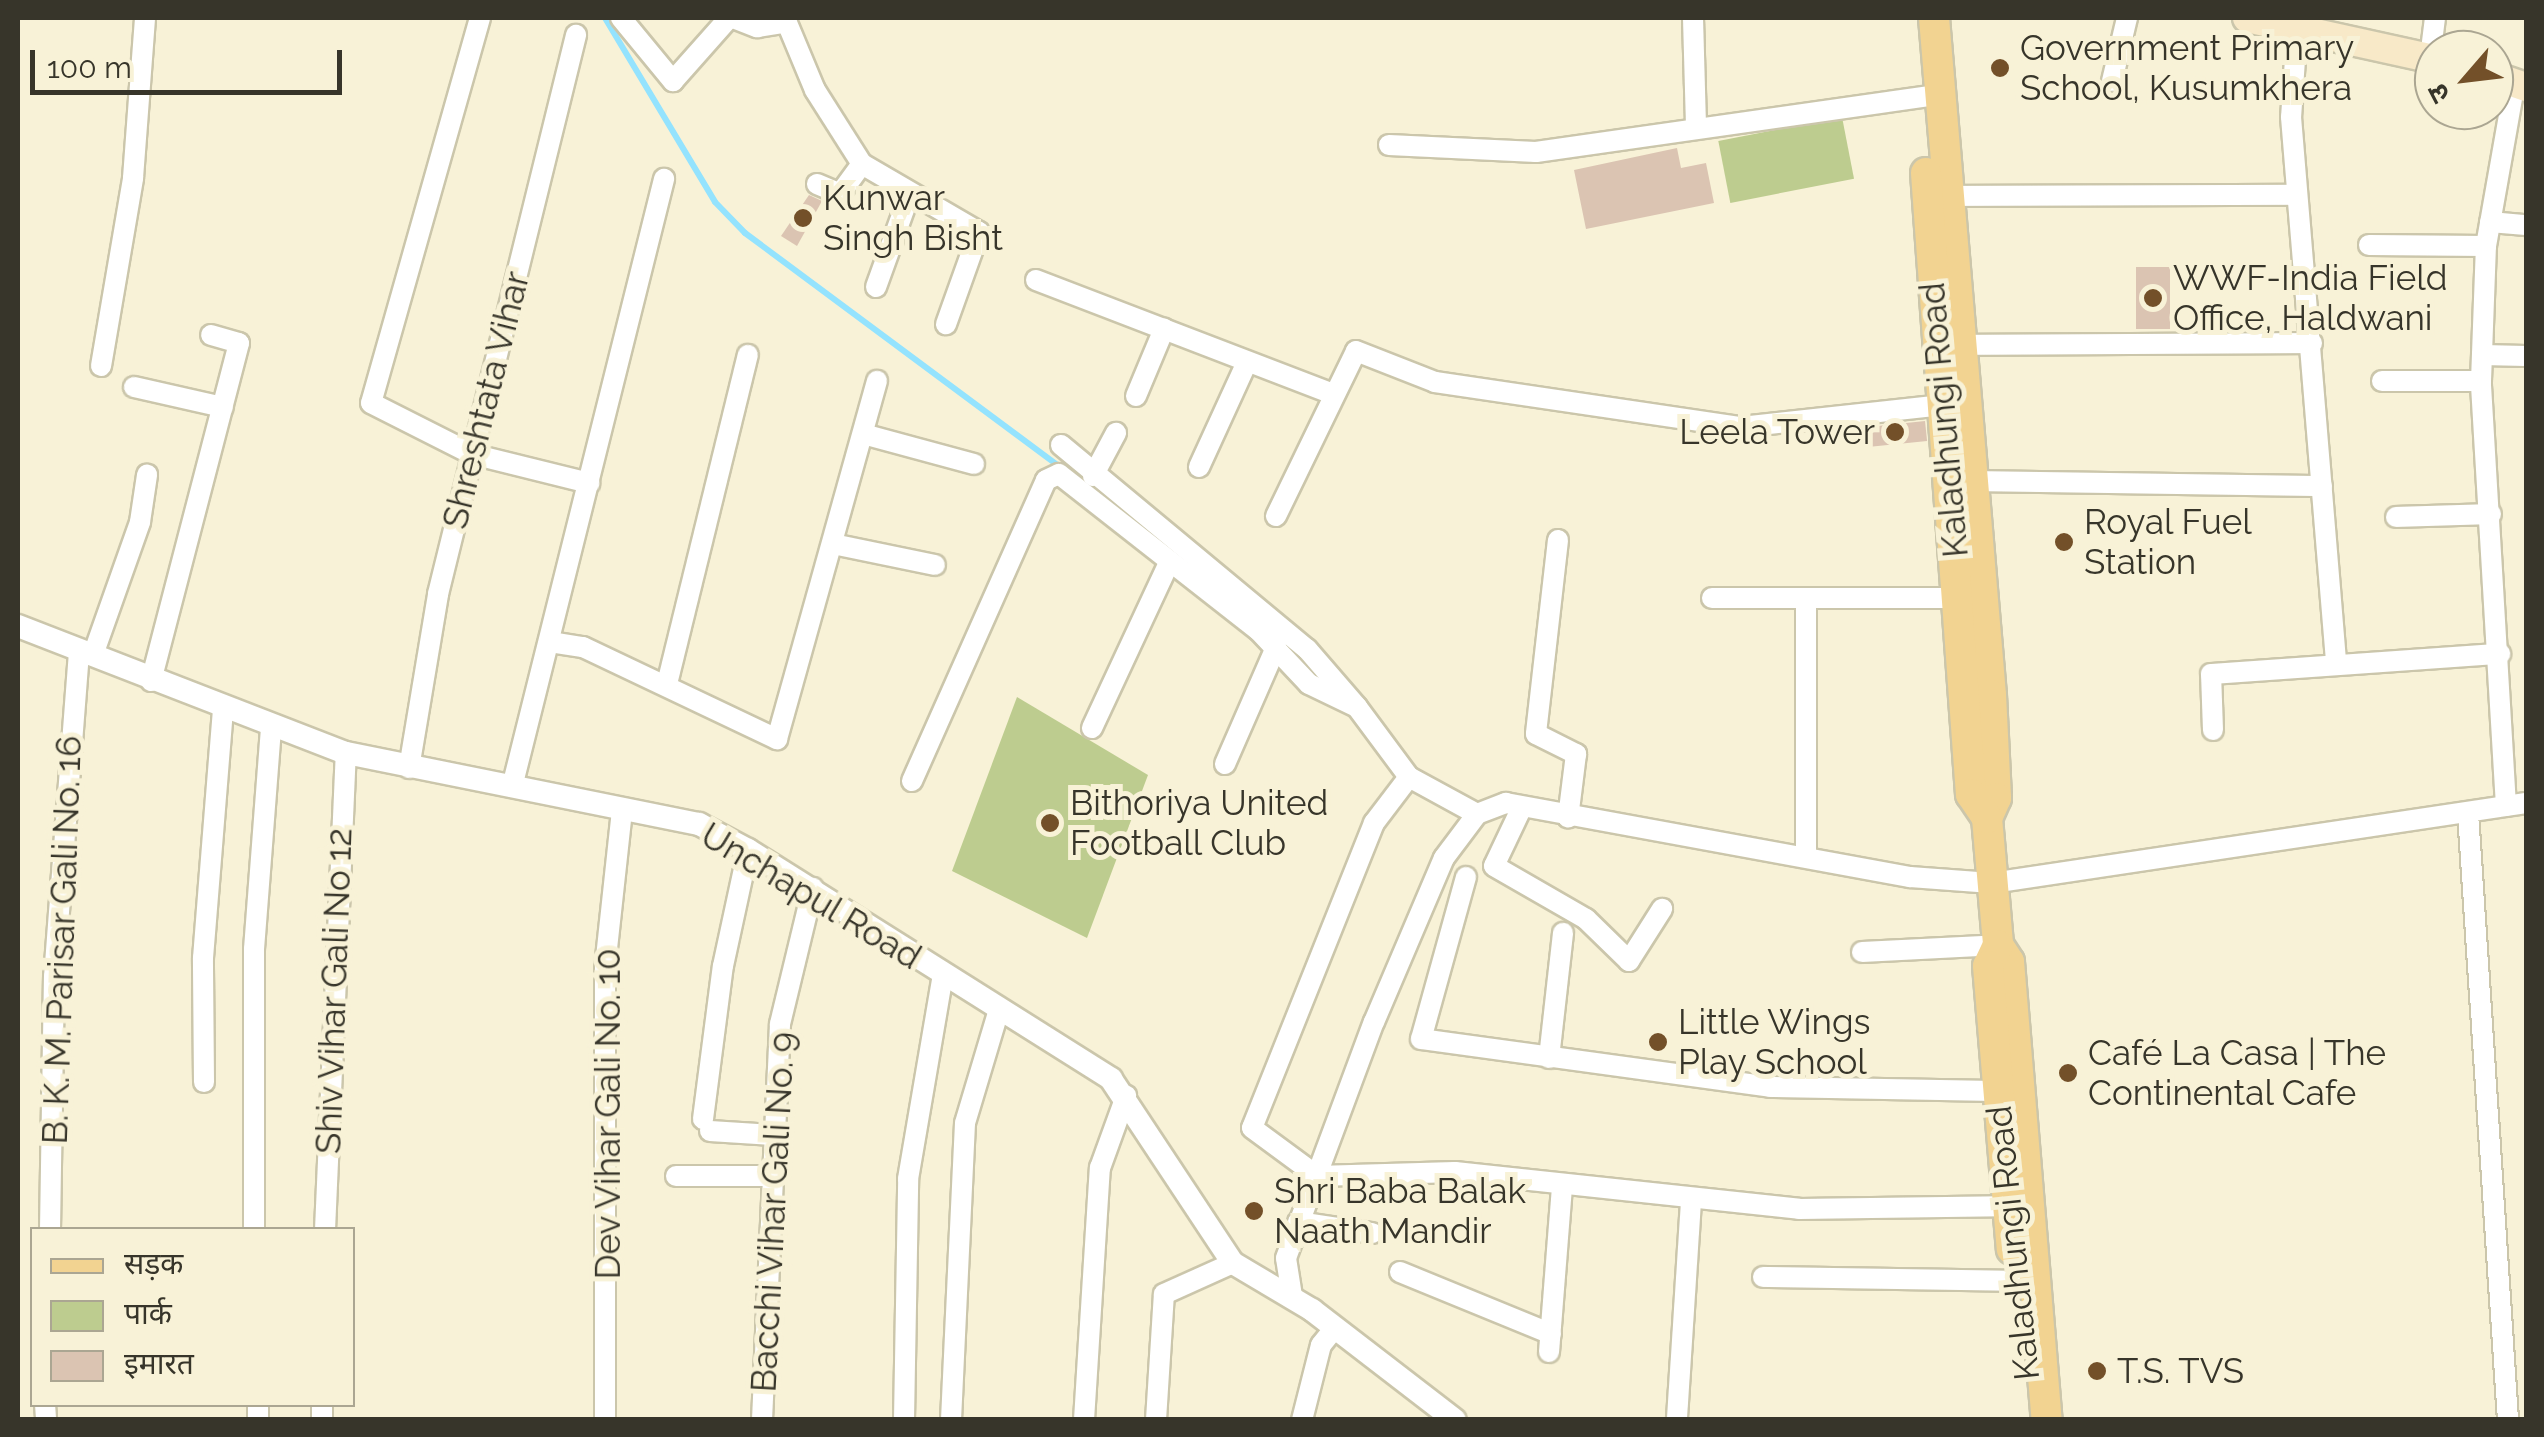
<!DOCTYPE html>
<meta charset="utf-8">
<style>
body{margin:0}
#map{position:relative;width:2544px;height:1437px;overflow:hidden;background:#f8f2d7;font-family:Raleway,"Noto Sans Devanagari",sans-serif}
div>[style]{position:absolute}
.green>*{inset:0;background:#bdcc8f;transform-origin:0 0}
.stream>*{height:6px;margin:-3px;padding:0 3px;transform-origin:3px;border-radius:3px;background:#94e3fe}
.building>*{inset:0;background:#dbc4b2;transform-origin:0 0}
.roads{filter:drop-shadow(2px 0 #cbc6ab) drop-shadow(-2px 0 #cbc6ab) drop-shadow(0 2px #cbc6ab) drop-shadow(0 -2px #cbc6ab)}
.minor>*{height:20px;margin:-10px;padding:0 10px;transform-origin:10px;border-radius:10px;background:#fff}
.tertiary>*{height:22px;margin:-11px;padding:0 11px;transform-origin:11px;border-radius:11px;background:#fff}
.secondary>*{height:28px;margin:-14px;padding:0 14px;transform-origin:14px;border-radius:14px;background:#f8e9c8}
.primary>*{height:30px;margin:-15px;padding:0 15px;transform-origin:15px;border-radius:15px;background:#f2d391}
.dots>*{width:28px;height:28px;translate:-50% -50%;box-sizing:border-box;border:5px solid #f8f2d7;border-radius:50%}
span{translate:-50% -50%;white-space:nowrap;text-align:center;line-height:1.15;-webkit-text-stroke:10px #f8f2d7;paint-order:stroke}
.poi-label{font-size:35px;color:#37352a}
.left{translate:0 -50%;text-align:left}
.right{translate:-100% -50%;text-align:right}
.street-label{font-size:35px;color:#37352a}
.frame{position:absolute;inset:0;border:20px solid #37352a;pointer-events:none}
.legend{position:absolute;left:30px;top:1227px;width:325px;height:180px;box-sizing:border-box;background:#f8f2d7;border:2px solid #aba692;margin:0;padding:12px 18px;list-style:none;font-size:30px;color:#37352a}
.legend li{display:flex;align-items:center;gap:20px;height:50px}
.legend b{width:50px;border:2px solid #aba692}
.north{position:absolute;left:2414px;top:30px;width:100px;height:100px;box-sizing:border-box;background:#f8f2d7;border:2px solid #aba692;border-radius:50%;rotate:242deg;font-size:28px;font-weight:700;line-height:40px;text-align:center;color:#37352a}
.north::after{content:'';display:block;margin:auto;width:35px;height:45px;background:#735029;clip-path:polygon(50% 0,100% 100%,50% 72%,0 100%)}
.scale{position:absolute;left:30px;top:50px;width:312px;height:45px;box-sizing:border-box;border:5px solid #37352a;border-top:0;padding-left:12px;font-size:30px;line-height:35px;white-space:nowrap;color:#37352a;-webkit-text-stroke:8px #f8f2d7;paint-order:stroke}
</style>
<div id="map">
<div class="green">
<div style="left:1842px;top:117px;width:63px;height:126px;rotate:79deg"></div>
<div style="clip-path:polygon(1017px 697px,1148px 775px,1087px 938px,952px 871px)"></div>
</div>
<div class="stream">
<div style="left:605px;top:18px;width:214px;rotate:59.1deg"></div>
<div style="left:715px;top:202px;width:43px;rotate:45.9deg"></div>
<div style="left:745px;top:233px;width:396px;rotate:36.6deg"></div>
<div style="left:1281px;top:640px;width:42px;rotate:43.1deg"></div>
</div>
<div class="building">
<div style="clip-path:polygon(1677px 148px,1681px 168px,1706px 163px,1714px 203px,1586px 229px,1574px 170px)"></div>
<div style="clip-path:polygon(809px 195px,822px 201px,797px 246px,781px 236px)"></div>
<div style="left:2136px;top:267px;width:34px;height:62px"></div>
<div style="left:1925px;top:421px;width:20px;height:62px;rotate:84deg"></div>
</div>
<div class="roads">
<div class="minor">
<div style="left:480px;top:18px;width:400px;rotate:105.8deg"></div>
<div style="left:371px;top:403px;width:113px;rotate:26.8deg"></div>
<div style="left:472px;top:454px;width:121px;rotate:13.9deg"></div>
<div style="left:621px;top:18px;width:82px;rotate:50.5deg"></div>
<div style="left:673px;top:81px;width:84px;rotate:-48.4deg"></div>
<div style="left:733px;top:18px;width:26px;rotate:21deg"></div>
<div style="left:757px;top:27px;width:30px;rotate:-9deg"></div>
<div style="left:785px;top:18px;width:78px;rotate:67.4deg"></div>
<div style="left:815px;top:90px;width:88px;rotate:57.6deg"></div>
<div style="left:862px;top:164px;width:135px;rotate:30.2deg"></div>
<div style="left:979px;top:232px;width:98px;rotate:109.7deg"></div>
<div style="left:1693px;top:18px;width:109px;rotate:88.4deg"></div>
<div style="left:2297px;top:30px;width:87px;rotate:93.9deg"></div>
<div style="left:2291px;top:117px;width:546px;rotate:85.27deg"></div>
<div style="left:2430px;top:58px;width:40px;rotate:-82.9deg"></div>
<div style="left:2112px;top:81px;width:65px;rotate:-76.6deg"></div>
<div style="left:1389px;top:145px;width:147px;rotate:2.7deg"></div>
<div style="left:1536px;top:152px;width:409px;rotate:-8.1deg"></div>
<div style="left:817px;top:184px;width:25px;rotate:23deg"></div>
<div style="left:840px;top:194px;width:37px;rotate:-54deg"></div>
<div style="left:1939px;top:196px;width:358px;rotate:-0.2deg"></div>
<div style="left:2490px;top:222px;width:36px;rotate:5deg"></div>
<div style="left:2369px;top:245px;width:117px;rotate:0.5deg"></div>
<div style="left:1036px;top:280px;width:315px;rotate:21deg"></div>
<div style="left:876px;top:287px;width:100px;rotate:-70.1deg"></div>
<div style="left:1949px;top:345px;width:363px;rotate:-0.3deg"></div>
<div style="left:2482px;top:355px;width:44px;rotate:1.3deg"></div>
<div style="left:101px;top:366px;width:191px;rotate:-80.3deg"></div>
<div style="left:133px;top:178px;width:160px;rotate:-85.7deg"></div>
<div style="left:2382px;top:381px;width:99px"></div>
<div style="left:134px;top:387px;width:91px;rotate:12.7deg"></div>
<div style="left:1136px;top:396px;width:73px;rotate:-67.3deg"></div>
<div style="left:863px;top:434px;width:115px;rotate:15.1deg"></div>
<div style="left:1061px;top:445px;width:320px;rotate:39.7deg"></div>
<div style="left:1307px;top:649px;width:77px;rotate:49.2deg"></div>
<div style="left:1199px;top:467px;width:115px;rotate:-65.4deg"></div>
<div style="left:1093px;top:476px;width:49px;rotate:-61.9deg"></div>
<div style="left:1964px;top:481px;width:358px;rotate:0.8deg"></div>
<div style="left:1276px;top:516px;width:183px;rotate:-64.1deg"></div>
<div style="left:1356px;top:351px;width:85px;rotate:21.4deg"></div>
<div style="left:1435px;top:382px;width:309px;rotate:8.4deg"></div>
<div style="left:1741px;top:427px;width:213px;rotate:-6.2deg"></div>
<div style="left:2396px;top:517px;width:95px;rotate:-1.8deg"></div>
<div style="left:1558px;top:540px;width:195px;rotate:96.5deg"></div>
<div style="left:1536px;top:734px;width:45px;rotate:26.6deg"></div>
<div style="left:1576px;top:754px;width:64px;rotate:97.1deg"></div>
<div style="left:833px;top:544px;width:104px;rotate:11.6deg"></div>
<div style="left:1712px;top:598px;width:253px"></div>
<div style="left:550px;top:642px;width:33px;rotate:9deg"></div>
<div style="left:583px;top:647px;width:215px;rotate:25.4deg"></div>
<div style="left:777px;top:739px;width:372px;rotate:-74.4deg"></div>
<div style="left:93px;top:655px;width:141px;rotate:-70.5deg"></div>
<div style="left:140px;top:522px;width:48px;rotate:-81.5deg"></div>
<div style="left:151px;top:681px;width:349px;rotate:-75.4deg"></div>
<div style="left:239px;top:343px;width:29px;rotate:-164deg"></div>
<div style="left:667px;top:684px;width:339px;rotate:-76.2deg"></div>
<div style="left:1092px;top:728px;width:182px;rotate:-65deg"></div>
<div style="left:2213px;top:730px;width:56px;rotate:-92deg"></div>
<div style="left:2211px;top:674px;width:290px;rotate:-4deg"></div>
<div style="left:1225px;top:764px;width:128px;rotate:-66.4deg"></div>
<div style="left:409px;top:768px;width:176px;rotate:-80.5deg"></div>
<div style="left:438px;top:594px;width:576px;rotate:-76.13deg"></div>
<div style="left:1409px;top:777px;width:58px;rotate:127.3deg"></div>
<div style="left:1374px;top:823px;width:328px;rotate:111.8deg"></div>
<div style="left:1252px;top:1128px;width:81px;rotate:36.4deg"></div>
<div style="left:1317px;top:1176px;width:138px;rotate:-1.7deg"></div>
<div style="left:1455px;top:1172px;width:346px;rotate:6.1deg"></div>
<div style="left:1799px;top:1209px;width:221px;rotate:-0.8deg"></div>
<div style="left:912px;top:781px;width:329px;rotate:-66deg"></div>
<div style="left:1046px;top:480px;width:14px;rotate:-25deg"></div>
<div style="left:1059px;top:474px;width:253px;rotate:38.1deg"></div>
<div style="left:1258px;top:630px;width:74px;rotate:46.6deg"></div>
<div style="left:1309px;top:684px;width:53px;rotate:25.6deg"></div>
<div style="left:1357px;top:707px;width:87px;rotate:53.4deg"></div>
<div style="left:1409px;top:777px;width:77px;rotate:28.6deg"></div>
<div style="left:1477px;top:814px;width:31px;rotate:-21deg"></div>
<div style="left:1506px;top:803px;width:411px;rotate:10.4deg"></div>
<div style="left:1910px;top:877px;width:82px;rotate:4.2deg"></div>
<div style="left:1992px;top:883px;width:540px;rotate:-8.52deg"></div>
<div style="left:512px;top:787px;width:627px;rotate:-75.96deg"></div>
<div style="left:2506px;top:806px;width:426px;rotate:-93.4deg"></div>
<div style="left:2481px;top:381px;width:135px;rotate:-87.9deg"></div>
<div style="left:2486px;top:246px;width:167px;rotate:-80deg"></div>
<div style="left:1522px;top:807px;width:65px;rotate:115.4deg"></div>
<div style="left:1494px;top:866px;width:106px;rotate:29.9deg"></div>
<div style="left:1586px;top:919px;width:60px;rotate:44.3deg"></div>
<div style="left:1629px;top:961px;width:62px;rotate:-57.6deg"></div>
<div style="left:2468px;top:813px;width:608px;rotate:86.23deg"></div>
<div style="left:1806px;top:856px;width:255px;rotate:-90deg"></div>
<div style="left:1466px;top:877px;width:168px;rotate:105.5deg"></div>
<div style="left:1421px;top:1039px;width:352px;rotate:7.8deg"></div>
<div style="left:1770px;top:1087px;width:229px;rotate:1deg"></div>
<div style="left:1862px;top:952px;width:136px;rotate:-2.9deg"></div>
<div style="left:1549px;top:1058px;width:126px;rotate:-83.6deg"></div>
<div style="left:204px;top:1082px;width:124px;rotate:-90.5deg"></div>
<div style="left:203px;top:958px;width:250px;rotate:-85.4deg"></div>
<div style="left:703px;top:1119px;width:154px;rotate:-82.6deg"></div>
<div style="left:723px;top:966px;width:119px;rotate:-77.8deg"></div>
<div style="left:710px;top:1131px;width:63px;rotate:3.6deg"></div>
<div style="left:676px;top:1176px;width:93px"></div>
<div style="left:1298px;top:1222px;width:75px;rotate:8.5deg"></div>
<div style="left:50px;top:1230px;width:253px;rotate:-89.1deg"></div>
<div style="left:54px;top:977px;width:328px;rotate:-85.6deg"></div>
<div style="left:254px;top:1230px;width:281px;rotate:-90deg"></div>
<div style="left:254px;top:949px;width:223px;rotate:-85.6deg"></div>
<div style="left:325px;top:1230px;width:477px;rotate:-87.5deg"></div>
<div style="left:1400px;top:1272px;width:163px;rotate:22.3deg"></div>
<div style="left:1763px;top:1277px;width:252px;rotate:0.9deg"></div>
<div style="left:1292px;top:1296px;width:38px;rotate:-99deg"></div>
<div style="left:1286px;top:1258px;width:252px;rotate:-69.6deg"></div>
<div style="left:1374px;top:1022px;width:178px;rotate:-66.9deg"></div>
<div style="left:1444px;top:858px;width:55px;rotate:-53.1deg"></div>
<div style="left:1549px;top:1352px;width:167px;rotate:-85.5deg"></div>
<div style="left:45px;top:1404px;width:16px;rotate:86deg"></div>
<div style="left:258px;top:1404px;width:16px;rotate:90deg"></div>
<div style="left:1677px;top:1418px;width:216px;rotate:-86.3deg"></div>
<div style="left:322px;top:1420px;width:16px;rotate:-90deg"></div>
<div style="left:605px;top:1420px;width:453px;rotate:-90deg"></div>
<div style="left:605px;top:967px;width:158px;rotate:-83.8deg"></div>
<div style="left:762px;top:1420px;width:396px;rotate:-87.4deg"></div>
<div style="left:780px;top:1024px;width:140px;rotate:-76.4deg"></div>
<div style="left:904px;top:1420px;width:241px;rotate:-89deg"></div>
<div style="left:908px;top:1179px;width:207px;rotate:-80.3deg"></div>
<div style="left:951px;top:1420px;width:297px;rotate:-87.3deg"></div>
<div style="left:965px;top:1123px;width:118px;rotate:-73.3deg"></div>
<div style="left:1084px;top:1420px;width:253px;rotate:-86.4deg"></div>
<div style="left:1100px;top:1168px;width:77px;rotate:-70.1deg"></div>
<div style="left:1156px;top:1420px;width:126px;rotate:-86.4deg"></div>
<div style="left:1164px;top:1294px;width:76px;rotate:-24.2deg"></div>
<div style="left:1302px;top:1420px;width:77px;rotate:-75.8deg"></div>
<div style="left:1321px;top:1345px;width:19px;rotate:-51deg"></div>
</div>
<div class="tertiary">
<div style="left:18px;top:626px;width:352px;rotate:21.2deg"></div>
<div style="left:346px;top:753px;width:360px;rotate:11.4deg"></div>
<div style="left:699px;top:824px;width:55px;rotate:28deg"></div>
<div style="left:748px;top:850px;width:429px;rotate:32.2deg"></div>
<div style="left:1111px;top:1079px;width:221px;rotate:56.5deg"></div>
<div style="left:1233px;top:1263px;width:92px;rotate:30.7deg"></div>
<div style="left:1312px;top:1310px;width:180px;rotate:37.6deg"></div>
</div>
<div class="secondary">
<div style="left:2247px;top:18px;width:191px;rotate:12.4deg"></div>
<div style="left:2494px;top:76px;width:34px;rotate:19deg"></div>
</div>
<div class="primary">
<div style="left:1934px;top:18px;width:679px;rotate:85.19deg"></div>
<div style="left:1991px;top:695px;width:103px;rotate:87.2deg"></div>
<div style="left:1996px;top:798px;width:22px;rotate:114deg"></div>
<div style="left:1987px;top:818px;width:127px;rotate:85deg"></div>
<div style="left:1998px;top:945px;width:20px;rotate:57deg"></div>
<div style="left:2009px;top:962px;width:460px;rotate:85.3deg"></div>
<div style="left:1926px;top:173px;width:623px;rotate:85.86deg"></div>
<div style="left:1971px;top:794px;width:29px;rotate:56deg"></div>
<div style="left:1998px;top:945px;width:23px;rotate:115deg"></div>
<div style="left:1988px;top:966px;width:284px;rotate:85.2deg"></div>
</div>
</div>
<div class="dots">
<div style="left:2000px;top:68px;background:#735029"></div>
<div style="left:803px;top:218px;background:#735029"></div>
<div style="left:2153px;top:298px;background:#735029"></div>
<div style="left:1895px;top:432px;background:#735029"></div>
<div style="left:2064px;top:542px;background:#735029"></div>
<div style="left:1050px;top:823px;background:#735029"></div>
<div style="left:1658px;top:1042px;background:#735029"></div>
<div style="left:2068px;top:1073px;background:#735029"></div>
<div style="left:1254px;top:1211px;background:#735029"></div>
<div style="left:2097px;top:1371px;background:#735029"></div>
</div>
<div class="poi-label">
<span class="left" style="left:2020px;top:68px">Government Primary<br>School, Kusumkhera</span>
<span class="left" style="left:823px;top:218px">Kunwar<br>Singh Bisht</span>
<span class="left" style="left:2173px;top:298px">WWF-India Field<br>Office, Haldwani</span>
<span class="right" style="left:1875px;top:432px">Leela Tower</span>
<span class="left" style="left:2084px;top:542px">Royal Fuel<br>Station</span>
<span class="left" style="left:1070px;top:823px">Bithoriya United<br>Football Club</span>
<span class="left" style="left:1678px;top:1042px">Little Wings<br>Play School</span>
<span class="left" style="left:2088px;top:1073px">Café La Casa | The<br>Continental Cafe</span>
<span class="left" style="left:1274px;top:1211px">Shri Baba Balak<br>Naath Mandir</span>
<span class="left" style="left:2117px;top:1371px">T.S. TVS</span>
</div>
<div class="street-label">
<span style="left:486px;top:400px;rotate:-76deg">Shreshtata Vihar</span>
<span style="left:1944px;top:420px;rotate:-95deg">Kaladhungi Road</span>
<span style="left:811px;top:896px;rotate:31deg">Unchapul Road</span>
<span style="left:62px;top:940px;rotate:-88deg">B. K. M. Parisar Gali No. 16</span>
<span style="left:334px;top:991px;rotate:-88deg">Shiv Vihar Gali No 12</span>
<span style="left:608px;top:1114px;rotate:-90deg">Dev Vihar Gali No. 10</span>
<span style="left:773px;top:1212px;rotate:-87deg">Bacchi Vihar Gali No. 9</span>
<span style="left:2013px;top:1243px;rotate:-96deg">Kaladhungi Road</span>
</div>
<div class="frame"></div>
<ul class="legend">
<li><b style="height:12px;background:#f2d391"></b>सड़क</li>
<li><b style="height:28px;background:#bdcc8f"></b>पार्क</li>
<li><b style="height:28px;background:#dbc4b2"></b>इमारत</li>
</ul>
<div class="north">उ</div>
<div class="scale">100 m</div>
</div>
